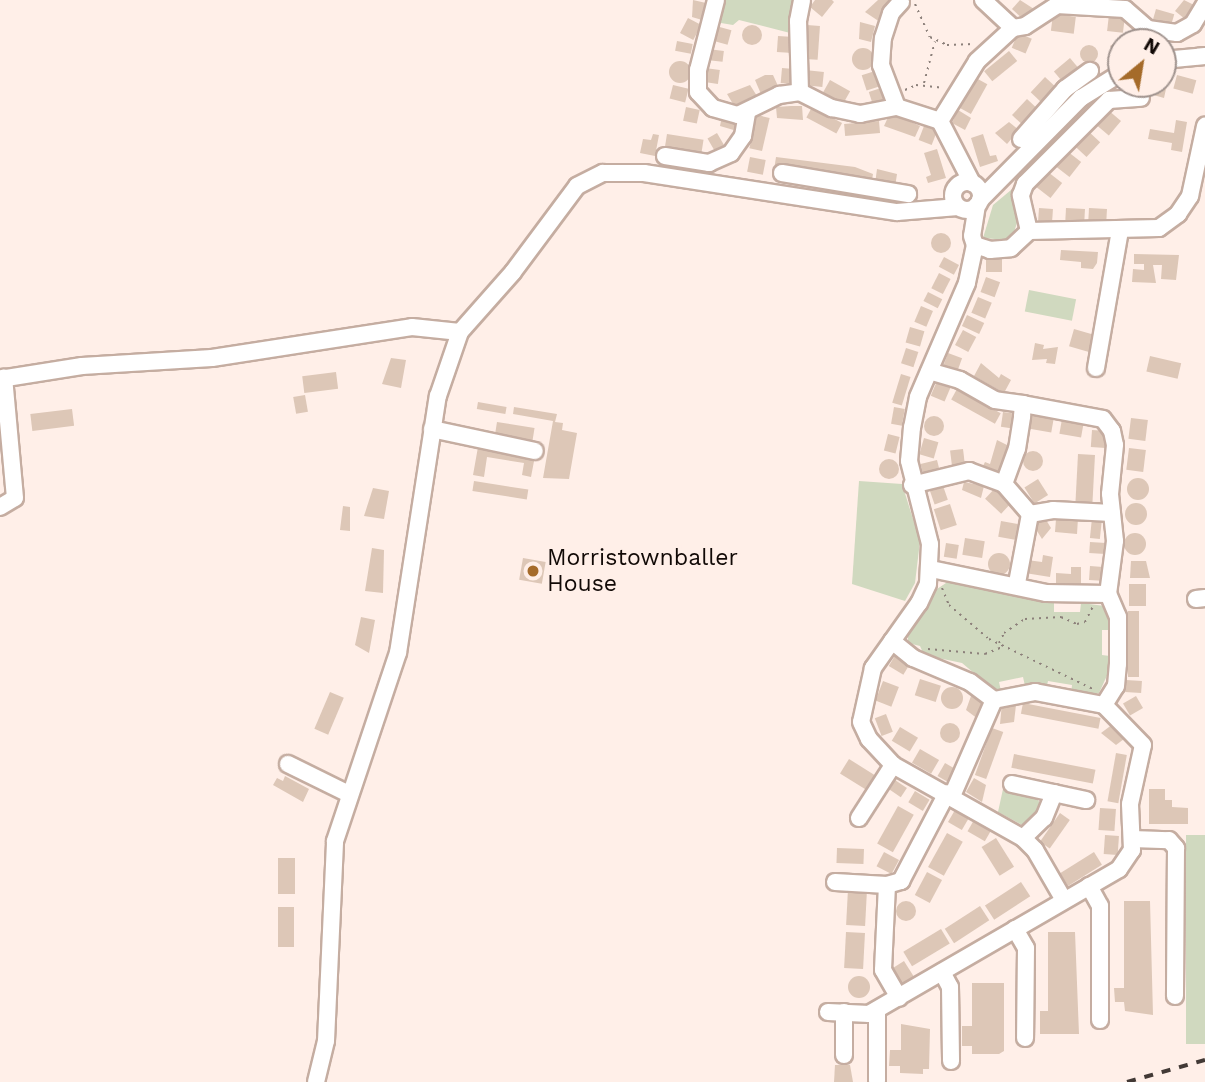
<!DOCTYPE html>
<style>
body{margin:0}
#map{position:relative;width:1205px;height:1082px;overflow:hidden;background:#ffefe8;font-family:"Work Sans",sans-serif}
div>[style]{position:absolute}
.green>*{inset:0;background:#d0d9bf;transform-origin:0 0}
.building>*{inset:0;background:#ddc7b7;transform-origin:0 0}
.round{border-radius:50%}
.path>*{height:2px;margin-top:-1px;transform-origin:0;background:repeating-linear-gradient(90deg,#8c807a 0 2px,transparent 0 7px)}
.roads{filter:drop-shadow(2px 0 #c5ada1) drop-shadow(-2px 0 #c5ada1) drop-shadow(0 2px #c5ada1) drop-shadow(0 -2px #c5ada1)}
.minor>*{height:16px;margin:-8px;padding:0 8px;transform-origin:8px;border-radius:8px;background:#fff}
.minor>.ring{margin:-8px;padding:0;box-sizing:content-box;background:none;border:16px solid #fff;border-radius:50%}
.rail>*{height:3.5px;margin-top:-1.75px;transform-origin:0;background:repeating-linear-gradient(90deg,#423935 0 9px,transparent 0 18px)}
.dots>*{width:19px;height:19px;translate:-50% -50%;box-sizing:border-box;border:4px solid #ffefe8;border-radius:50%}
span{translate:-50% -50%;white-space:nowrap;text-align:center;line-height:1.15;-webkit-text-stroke:7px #ffefe8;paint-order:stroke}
.poi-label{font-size:23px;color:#110906}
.left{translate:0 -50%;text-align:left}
.north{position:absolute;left:1107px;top:28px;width:70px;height:70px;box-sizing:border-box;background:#ffefe8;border:2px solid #a0938e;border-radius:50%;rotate:30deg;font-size:19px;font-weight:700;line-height:28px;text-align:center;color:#110906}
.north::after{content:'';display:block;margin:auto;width:24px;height:32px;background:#a56b2a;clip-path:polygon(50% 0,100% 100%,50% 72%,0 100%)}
</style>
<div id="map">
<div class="green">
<div style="clip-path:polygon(720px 0,797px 0,794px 34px,739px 20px,733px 25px,715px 22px)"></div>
<div style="clip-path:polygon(1017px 185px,1019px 217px,1013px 235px,1007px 240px,983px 238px,993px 205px)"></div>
<div style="left:1029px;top:290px;width:48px;height:22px;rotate:11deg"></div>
<div style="clip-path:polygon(859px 481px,902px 484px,920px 541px,915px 583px,905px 601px,852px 584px)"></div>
<div style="clip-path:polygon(952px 579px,1054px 602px,1054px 612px,1080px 612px,1081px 603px,1105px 606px,1110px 630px,1102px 630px,1102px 655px,1110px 656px,1110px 669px,1099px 693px,1071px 694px,1072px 685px,1048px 681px,1046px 690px,1025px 686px,1023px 677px,999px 682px,1001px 691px,993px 689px,962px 663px,924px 655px,920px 646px,908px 643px,908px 632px,937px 589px)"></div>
<div style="clip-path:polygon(1003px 789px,1035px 795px,1041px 805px,1024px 826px,998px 812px)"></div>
<div style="left:1205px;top:835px;width:209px;height:19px;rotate:90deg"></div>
</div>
<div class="building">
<div style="clip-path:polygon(693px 0,706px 3px,702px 20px,692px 17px)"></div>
<div style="clip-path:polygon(815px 0,832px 0,834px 2px,822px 17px,810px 7px)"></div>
<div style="clip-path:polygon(878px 0,894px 0,880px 22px,865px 12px)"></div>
<div style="clip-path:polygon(1020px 0,1034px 9px,1024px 20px,1012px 9px)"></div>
<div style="clip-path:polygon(1184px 0,1196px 6px,1185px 19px,1175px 11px)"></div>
<div style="left:1156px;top:9px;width:19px;height:12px;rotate:16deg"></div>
<div style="left:1053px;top:14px;width:23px;height:17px;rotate:7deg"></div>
<div style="left:1109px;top:15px;width:16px;height:16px;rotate:7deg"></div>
<div style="left:688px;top:18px;width:15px;height:17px;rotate:28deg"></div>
<div style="clip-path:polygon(860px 22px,875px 26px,871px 42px,859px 39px)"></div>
<div class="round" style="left:742px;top:25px;width:20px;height:20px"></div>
<div style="left:807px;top:25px;width:13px;height:34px;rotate:4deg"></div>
<div style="left:716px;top:26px;width:16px;height:15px;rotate:15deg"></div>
<div style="left:1018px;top:33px;width:15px;height:16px;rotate:23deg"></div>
<div style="left:778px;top:36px;width:16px;height:16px;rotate:4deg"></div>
<div style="clip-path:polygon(1120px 39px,1121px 56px,1114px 58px,1110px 46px)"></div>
<div style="left:677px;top:41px;width:16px;height:10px;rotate:11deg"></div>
<div class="round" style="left:1080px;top:45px;width:18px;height:18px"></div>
<div class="round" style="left:852px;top:48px;width:22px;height:22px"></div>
<div style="left:708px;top:49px;width:16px;height:11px;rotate:7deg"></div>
<div style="left:1009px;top:51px;width:13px;height:32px;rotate:51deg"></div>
<div style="left:1070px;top:58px;width:17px;height:21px;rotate:50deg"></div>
<div class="round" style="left:669px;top:61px;width:22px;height:22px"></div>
<div style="left:705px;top:68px;width:15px;height:14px;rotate:8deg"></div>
<div style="left:782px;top:68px;width:12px;height:15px;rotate:5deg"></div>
<div style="left:805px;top:70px;width:19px;height:15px;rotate:6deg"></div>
<div style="left:875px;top:71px;width:16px;height:14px;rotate:72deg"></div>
<div style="clip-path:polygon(765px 75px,773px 75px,778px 86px,761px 94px,755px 80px)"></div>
<div style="left:1177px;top:75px;width:20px;height:14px;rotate:15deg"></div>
<div style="left:1045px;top:77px;width:18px;height:21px;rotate:43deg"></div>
<div style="left:976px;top:78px;width:13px;height:34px;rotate:29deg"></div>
<div style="clip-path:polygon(1163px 79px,1168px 80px,1164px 98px,1150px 94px,1152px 84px,1163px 84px)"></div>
<div style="left:830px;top:80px;width:23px;height:15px;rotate:29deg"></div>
<div style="left:673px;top:85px;width:16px;height:14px;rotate:14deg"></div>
<div style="clip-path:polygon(750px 85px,757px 96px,736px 109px,727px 94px)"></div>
<div style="left:884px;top:87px;width:13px;height:16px;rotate:72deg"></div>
<div style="left:1027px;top:99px;width:18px;height:22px;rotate:43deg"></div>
<div style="clip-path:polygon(791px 106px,802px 106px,803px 120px,777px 118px,776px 107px)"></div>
<div style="left:686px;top:107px;width:14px;height:14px;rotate:12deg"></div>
<div style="left:812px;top:107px;width:34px;height:12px;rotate:28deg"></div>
<div style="clip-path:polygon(958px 110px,971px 118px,965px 130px,952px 123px)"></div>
<div style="left:1108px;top:110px;width:17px;height:19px;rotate:40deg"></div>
<div style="clip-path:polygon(890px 113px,920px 126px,915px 137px,884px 126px)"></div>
<div style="left:757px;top:115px;width:13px;height:34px;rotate:13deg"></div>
<div style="clip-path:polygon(722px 116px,740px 120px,737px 131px,720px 126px)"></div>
<div style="clip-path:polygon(1176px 120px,1187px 122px,1182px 152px,1171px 150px,1172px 143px,1148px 139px,1150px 129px,1174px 133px)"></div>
<div style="left:879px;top:121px;width:12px;height:35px;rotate:85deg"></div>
<div style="clip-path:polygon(1009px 122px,1019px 130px,1007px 144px,995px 133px)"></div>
<div style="left:924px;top:126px;width:14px;height:15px;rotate:21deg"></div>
<div style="left:1087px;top:130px;width:18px;height:20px;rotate:43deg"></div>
<div style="left:717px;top:133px;width:16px;height:11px;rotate:60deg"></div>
<div style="clip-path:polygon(653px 134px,659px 135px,655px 156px,640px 153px,643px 139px,651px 140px)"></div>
<div style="left:667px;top:134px;width:37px;height:16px;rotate:9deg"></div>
<div style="clip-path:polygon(983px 134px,990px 156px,996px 155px,998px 161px,980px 167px,971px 138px)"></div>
<div style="clip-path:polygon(937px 149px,946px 178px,928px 183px,926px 177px,931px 175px,924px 153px)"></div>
<div style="left:1067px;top:151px;width:18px;height:19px;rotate:38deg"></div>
<div style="left:750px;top:157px;width:16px;height:15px;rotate:11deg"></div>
<div style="clip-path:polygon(776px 157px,855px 167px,873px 174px,871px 186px,774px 170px)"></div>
<div style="clip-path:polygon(877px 169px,897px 174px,895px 187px,875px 184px)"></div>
<div style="left:1048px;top:172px;width:18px;height:19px;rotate:38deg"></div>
<div style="left:1039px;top:208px;width:14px;height:15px;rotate:4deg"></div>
<div style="left:1066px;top:208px;width:19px;height:12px;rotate:3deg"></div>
<div style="left:1089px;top:208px;width:18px;height:12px;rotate:3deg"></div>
<div class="round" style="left:931px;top:233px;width:20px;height:20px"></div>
<div style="clip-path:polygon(1061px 250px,1098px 252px,1097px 263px,1093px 269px,1081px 268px,1081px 262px,1060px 260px)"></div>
<div style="clip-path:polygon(1134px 254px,1179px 255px,1176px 280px,1161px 279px,1162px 265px,1153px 265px,1156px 283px,1132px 282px,1133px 269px,1144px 270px,1144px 264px,1134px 264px)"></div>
<div style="left:944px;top:257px;width:17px;height:11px;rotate:28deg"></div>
<div style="left:986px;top:258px;width:16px;height:14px"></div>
<div style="left:939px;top:273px;width:13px;height:17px;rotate:27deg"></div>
<div style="left:986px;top:277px;width:15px;height:16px;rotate:20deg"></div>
<div style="left:928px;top:292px;width:16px;height:10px;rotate:27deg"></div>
<div style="left:978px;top:297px;width:15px;height:17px;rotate:23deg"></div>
<div style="left:921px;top:306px;width:13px;height:17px;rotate:23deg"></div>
<div style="left:967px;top:315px;width:19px;height:12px;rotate:25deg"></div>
<div style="left:910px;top:327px;width:15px;height:16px;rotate:16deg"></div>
<div style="left:1074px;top:329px;width:26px;height:18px;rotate:16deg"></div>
<div style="left:963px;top:330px;width:15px;height:17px;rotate:28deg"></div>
<div style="clip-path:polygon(1035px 343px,1044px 345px,1043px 349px,1058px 347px,1055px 364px,1046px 363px,1047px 359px,1032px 360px)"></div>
<div style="left:906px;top:348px;width:13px;height:16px;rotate:18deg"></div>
<div style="left:948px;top:353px;width:15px;height:14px;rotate:20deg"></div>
<div style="left:1150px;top:356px;width:32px;height:16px;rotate:13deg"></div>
<div style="clip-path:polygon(391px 358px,406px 360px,401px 388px,382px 384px)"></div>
<div style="clip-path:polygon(981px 363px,999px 378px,1001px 374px,1011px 380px,1004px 393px,974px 376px)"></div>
<div style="left:336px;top:372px;width:17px;height:34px;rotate:83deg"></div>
<div style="left:901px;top:374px;width:10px;height:30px;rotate:17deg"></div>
<div style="left:937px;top:381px;width:15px;height:16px;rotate:23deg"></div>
<div style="left:957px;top:389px;width:50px;height:12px;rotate:29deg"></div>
<div style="left:305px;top:395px;width:17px;height:12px;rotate:80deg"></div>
<div style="left:478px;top:402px;width:29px;height:7px;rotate:10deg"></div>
<div style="clip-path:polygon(514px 407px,557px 414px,555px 422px,563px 423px,562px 430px,577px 433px,569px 479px,543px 478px,553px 421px,513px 414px)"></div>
<div style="left:894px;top:407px;width:11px;height:17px;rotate:10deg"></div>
<div style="left:72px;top:409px;width:17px;height:42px;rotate:83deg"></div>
<div style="left:1003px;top:412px;width:15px;height:15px;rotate:8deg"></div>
<div style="left:1032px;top:415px;width:22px;height:14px;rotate:10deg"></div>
<div class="round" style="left:924px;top:416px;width:20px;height:20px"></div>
<div style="left:1131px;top:418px;width:17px;height:21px;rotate:7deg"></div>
<div style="left:1062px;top:419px;width:22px;height:15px;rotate:10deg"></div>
<div style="left:497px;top:422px;width:38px;height:15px;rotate:9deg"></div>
<div style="left:1092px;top:430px;width:15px;height:17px;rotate:4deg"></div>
<div style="left:888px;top:434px;width:12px;height:17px;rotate:14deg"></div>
<div style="left:924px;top:438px;width:15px;height:17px;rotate:16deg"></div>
<div style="clip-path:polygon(997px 440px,1013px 448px,1000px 475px,983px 466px,985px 462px,990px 464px)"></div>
<div style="clip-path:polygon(478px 447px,535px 456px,531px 477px,522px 475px,524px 463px,487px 457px,484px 477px,473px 475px)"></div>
<div style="left:1129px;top:448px;width:17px;height:22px;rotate:7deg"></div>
<div style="left:963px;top:449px;width:16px;height:13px;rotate:83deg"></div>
<div class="round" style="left:1023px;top:451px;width:20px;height:20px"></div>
<div style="left:1078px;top:454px;width:17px;height:49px;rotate:3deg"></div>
<div class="round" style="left:879px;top:459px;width:20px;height:20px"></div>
<div style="left:937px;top:460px;width:12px;height:17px;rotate:76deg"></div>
<div class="round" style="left:1127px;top:478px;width:22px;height:22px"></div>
<div style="left:1038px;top:479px;width:19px;height:16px;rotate:58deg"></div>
<div style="left:941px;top:480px;width:21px;height:14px;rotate:71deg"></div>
<div style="left:474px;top:481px;width:55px;height:10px;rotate:9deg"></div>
<div style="clip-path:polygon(964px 482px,984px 486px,981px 498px,962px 490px)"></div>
<div style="left:996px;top:487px;width:22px;height:16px;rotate:43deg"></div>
<div style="clip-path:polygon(373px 488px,389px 491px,384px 519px,364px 516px)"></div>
<div class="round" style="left:1125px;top:503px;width:22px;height:22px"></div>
<div style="left:950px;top:504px;width:22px;height:17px;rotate:72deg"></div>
<div style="clip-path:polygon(343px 506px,350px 507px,350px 531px,340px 530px)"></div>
<div style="clip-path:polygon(1043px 515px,1051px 528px,1042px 539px,1032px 523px)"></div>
<div style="clip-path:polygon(1078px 518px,1077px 534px,1055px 532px,1056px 519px)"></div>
<div style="left:1092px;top:518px;width:10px;height:20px;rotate:6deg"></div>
<div style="left:1001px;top:521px;width:17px;height:16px;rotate:10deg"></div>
<div class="round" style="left:1124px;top:533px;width:22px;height:22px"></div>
<div style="left:965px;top:538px;width:20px;height:17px;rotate:9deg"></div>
<div style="left:1090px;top:542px;width:16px;height:11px;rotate:4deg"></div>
<div style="left:946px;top:543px;width:13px;height:14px;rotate:9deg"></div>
<div style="clip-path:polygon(372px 548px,384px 550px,383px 593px,365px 591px)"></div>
<div class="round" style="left:988px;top:553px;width:22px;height:22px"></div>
<div style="clip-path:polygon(1043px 555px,1053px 557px,1050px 577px,1025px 573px,1027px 560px,1042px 562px)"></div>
<div style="left:523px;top:558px;width:23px;height:22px;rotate:10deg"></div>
<div style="clip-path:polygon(1131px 561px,1146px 561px,1150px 578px,1130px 578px)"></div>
<div style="left:1090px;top:566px;width:13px;height:14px;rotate:4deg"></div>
<div style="clip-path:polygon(1071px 567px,1081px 567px,1081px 587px,1056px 586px,1056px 573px,1071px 574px)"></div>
<div style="left:1129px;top:584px;width:17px;height:22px"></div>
<div style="left:1128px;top:611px;width:11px;height:66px"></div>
<div style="clip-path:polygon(361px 617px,375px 620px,369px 653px,355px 645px)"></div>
<div style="left:896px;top:654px;width:17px;height:14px;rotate:31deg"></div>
<div style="left:920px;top:679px;width:22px;height:17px;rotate:18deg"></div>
<div style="left:1126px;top:680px;width:16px;height:12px;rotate:4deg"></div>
<div style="left:883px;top:681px;width:17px;height:21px;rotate:21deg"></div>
<div class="round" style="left:941px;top:687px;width:22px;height:22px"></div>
<div style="left:330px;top:692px;width:15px;height:40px;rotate:23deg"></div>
<div style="clip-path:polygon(971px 696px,984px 700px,978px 719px,966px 710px)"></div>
<div style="left:1136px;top:696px;width:14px;height:15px;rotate:60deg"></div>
<div style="clip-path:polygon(1002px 703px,1016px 705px,1014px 722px,1000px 724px)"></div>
<div style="left:1023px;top:703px;width:79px;height:11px;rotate:11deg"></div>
<div style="left:886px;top:714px;width:19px;height:12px;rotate:69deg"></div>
<div class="round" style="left:940px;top:723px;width:20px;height:20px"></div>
<div style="clip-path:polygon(1113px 724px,1124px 739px,1116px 745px,1101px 733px)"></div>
<div style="left:900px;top:727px;width:21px;height:16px;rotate:31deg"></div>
<div style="left:992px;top:728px;width:12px;height:50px;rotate:20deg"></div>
<div style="left:920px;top:749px;width:22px;height:16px;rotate:30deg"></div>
<div style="left:1116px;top:753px;width:11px;height:49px;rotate:10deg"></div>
<div style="left:1014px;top:754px;width:83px;height:14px;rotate:11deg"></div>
<div style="left:849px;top:759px;width:38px;height:17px;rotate:32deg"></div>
<div style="left:945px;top:763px;width:14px;height:15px;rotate:30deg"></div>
<div style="clip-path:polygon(285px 776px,309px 789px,303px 802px,273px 785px,277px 778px,283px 781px)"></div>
<div style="left:892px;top:778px;width:18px;height:11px;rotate:34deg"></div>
<div style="clip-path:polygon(974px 778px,986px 785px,982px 802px,966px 792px)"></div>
<div style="clip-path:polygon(1149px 789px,1165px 789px,1165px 800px,1172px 800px,1172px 807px,1188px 808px,1188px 824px,1149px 824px)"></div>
<div style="left:915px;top:791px;width:17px;height:13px;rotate:31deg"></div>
<div style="left:898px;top:806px;width:18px;height:43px;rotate:29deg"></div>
<div style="left:1100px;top:808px;width:16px;height:22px;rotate:4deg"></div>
<div style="left:955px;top:810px;width:16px;height:14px;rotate:30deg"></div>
<div style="left:1060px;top:813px;width:12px;height:35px;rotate:35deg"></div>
<div style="left:974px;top:820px;width:20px;height:13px;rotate:30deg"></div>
<div style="left:947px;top:833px;width:18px;height:39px;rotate:29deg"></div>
<div style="left:1105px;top:835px;width:14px;height:19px;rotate:4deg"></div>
<div style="left:996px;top:838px;width:34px;height:17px;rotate:58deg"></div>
<div style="left:837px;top:848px;width:27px;height:15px;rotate:2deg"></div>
<div style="left:884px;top:852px;width:17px;height:16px;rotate:28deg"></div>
<div style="left:1094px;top:852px;width:15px;height:40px;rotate:58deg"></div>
<div style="left:278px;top:858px;width:17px;height:36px"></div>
<div style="left:927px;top:872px;width:17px;height:26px;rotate:28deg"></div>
<div style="left:1021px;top:882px;width:17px;height:43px;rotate:57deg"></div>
<div style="left:848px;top:889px;width:19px;height:36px;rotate:3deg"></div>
<div class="round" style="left:896px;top:901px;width:20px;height:20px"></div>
<div style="clip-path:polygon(1124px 901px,1150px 901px,1153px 1015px,1125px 1011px,1124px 1002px,1115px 1002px,1114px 988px,1124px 988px)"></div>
<div style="left:980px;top:906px;width:17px;height:42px;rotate:57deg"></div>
<div style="left:278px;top:907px;width:16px;height:40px"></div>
<div style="left:941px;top:929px;width:17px;height:44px;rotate:59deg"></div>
<div style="left:846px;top:932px;width:19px;height:36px;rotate:3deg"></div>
<div style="clip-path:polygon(1048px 932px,1075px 932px,1079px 1034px,1040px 1034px,1040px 1011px,1048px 1011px)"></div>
<div style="left:904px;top:961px;width:19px;height:14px;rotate:58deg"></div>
<div class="round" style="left:848px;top:976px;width:22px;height:22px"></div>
<div style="clip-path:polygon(972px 983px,1004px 983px,1004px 1051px,999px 1054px,972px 1054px,972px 1046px,962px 1046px,962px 1026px,972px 1026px)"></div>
<div style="clip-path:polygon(901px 1024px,930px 1029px,929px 1069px,923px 1069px,923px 1074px,900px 1073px,900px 1066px,889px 1066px,890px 1050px,901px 1050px)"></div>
<div style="clip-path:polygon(835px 1065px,850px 1065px,853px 1082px,834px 1082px)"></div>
</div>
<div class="path">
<div style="left:915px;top:4px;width:36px;rotate:66deg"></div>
<div style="left:930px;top:37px;width:19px;rotate:25deg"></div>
<div style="left:947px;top:45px;width:27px;rotate:-2deg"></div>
<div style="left:924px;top:83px;width:43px;rotate:-75.3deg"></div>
<div style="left:905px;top:90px;width:12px;rotate:-24deg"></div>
<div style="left:916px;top:85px;width:27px;rotate:6deg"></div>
<div style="left:942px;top:588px;width:18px;rotate:68deg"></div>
<div style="left:949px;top:605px;width:52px;rotate:40.4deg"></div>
<div style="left:989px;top:639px;width:115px;rotate:25.7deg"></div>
<div style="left:999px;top:643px;width:11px;rotate:-63deg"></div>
<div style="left:1004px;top:633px;width:25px;rotate:-34deg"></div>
<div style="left:1025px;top:619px;width:36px;rotate:-3deg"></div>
<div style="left:1061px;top:617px;width:17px;rotate:24deg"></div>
<div style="left:1077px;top:624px;width:8px;rotate:-14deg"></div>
<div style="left:1085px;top:622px;width:18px;rotate:-63deg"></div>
<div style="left:928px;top:649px;width:57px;rotate:5deg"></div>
<div style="left:985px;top:654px;width:18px;rotate:-22deg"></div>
</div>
<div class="roads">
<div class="minor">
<div style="left:716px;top:0;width:72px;rotate:104.4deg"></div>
<div style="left:698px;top:70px;width:22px;rotate:90deg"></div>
<div style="left:698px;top:92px;width:22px;rotate:47deg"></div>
<div style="left:713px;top:108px;width:26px;rotate:16deg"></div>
<div style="left:738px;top:115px;width:46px;rotate:-26deg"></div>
<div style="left:779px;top:95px;width:21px;rotate:-8deg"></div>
<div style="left:800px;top:92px;width:36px;rotate:27deg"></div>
<div style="left:832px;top:108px;width:29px;rotate:12deg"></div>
<div style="left:860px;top:114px;width:38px;rotate:-11deg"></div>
<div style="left:897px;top:107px;width:45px;rotate:18deg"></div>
<div style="left:940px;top:121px;width:70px;rotate:62.7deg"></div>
<div style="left:983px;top:0;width:41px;rotate:43deg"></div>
<div style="left:1013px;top:28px;width:12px;rotate:-9deg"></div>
<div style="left:1025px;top:26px;width:38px;rotate:-33deg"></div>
<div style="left:1057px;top:5px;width:68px;rotate:3.4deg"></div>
<div style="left:1125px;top:9px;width:30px;rotate:41deg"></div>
<div style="left:1148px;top:29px;width:29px;rotate:8deg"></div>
<div style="left:1177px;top:33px;width:18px;rotate:-29deg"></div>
<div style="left:1193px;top:24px;width:23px;rotate:-59deg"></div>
<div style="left:1163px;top:60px;width:42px;rotate:-5.4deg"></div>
<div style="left:800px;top:92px;width:71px;rotate:-91.6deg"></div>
<div style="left:798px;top:21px;width:21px;rotate:-79deg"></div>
<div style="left:897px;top:107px;width:45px;rotate:-110.9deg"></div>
<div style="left:881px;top:65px;width:27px;rotate:-86deg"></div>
<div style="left:883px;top:38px;width:26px;rotate:-72deg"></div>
<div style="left:891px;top:13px;width:15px;rotate:-48deg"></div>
<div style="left:940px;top:121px;width:70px;rotate:-58.3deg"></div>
<div style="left:977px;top:61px;width:49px;rotate:-42.5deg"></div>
<div style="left:1021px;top:139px;width:67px;rotate:-48.7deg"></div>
<div style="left:1065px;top:89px;width:31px;rotate:-36deg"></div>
<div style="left:665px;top:156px;width:45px;rotate:9deg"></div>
<div style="left:709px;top:163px;width:24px;rotate:-24deg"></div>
<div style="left:731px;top:153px;width:21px;rotate:-55deg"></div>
<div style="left:743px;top:136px;width:23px;rotate:-80deg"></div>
<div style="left:782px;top:173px;width:128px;rotate:9.5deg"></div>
<div class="ring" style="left:953px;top:182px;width:12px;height:12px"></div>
<div style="left:980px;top:200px;width:144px;rotate:-45.3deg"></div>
<div style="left:1081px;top:98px;width:47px;rotate:-32deg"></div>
<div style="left:977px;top:205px;width:31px;rotate:99deg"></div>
<div style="left:972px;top:236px;width:9px;rotate:72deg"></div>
<div style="left:975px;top:245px;width:16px;rotate:18deg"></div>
<div style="left:990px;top:250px;width:21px;rotate:-5deg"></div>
<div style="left:1011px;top:248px;width:25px;rotate:-43deg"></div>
<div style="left:1029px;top:231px;width:130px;rotate:-1.3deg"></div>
<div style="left:1159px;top:228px;width:24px;rotate:-36deg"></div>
<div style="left:1178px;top:214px;width:22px;rotate:-56deg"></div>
<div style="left:1190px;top:196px;width:72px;rotate:-77.9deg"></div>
<div style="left:1029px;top:231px;width:37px;rotate:-103deg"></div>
<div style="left:1021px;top:195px;width:12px;rotate:-70deg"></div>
<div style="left:1025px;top:184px;width:119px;rotate:-45deg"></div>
<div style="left:1109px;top:100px;width:32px;rotate:-4deg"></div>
<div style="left:975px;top:245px;width:39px;rotate:102deg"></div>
<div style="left:967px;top:283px;width:124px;rotate:113.3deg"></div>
<div style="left:918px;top:397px;width:31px;rotate:101deg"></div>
<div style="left:912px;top:427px;width:34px;rotate:95deg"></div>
<div style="left:909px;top:461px;width:86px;rotate:75.8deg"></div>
<div style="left:930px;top:544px;width:40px;rotate:92.9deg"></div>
<div style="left:928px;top:584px;width:21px;rotate:115deg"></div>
<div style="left:919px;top:603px;width:80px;rotate:125.3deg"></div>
<div style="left:873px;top:668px;width:55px;rotate:102.5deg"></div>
<div style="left:861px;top:722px;width:19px;rotate:65deg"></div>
<div style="left:869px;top:739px;width:35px;rotate:47deg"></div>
<div style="left:893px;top:765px;width:149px;rotate:29.3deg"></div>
<div style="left:1023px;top:838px;width:29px;rotate:-44deg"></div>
<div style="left:1044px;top:818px;width:27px;rotate:-68deg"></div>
<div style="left:1096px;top:368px;width:139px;rotate:-80.1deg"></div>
<div style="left:0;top:379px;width:83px;rotate:-9deg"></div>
<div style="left:82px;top:366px;width:130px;rotate:-3.5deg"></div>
<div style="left:212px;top:358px;width:202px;rotate:-8.8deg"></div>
<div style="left:412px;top:327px;width:48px;rotate:5.9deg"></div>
<div style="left:1023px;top:404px;width:81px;rotate:10.6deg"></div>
<div style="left:1103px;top:419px;width:15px;rotate:53deg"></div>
<div style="left:1112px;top:431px;width:14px;rotate:78deg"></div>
<div style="left:1115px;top:445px;width:49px;rotate:95.8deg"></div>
<div style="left:1110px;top:494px;width:47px;rotate:83.9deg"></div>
<div style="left:1115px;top:541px;width:53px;rotate:97.5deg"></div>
<div style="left:432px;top:429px;width:105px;rotate:12.1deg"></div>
<div style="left:1004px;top:484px;width:40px;rotate:49deg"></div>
<div style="left:912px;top:485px;width:59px;rotate:-13.8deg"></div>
<div style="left:969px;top:471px;width:37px;rotate:20deg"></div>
<div style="left:1004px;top:484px;width:37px;rotate:-70deg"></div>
<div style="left:1017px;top:449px;width:33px;rotate:-81deg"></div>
<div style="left:1022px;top:416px;width:12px;rotate:-85deg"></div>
<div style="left:1023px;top:404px;width:28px;rotate:-172deg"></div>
<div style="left:995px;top:400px;width:40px;rotate:-150.3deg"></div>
<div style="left:960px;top:380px;width:32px;rotate:-164deg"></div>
<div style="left:0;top:507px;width:17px;rotate:-31deg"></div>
<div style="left:15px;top:498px;width:121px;rotate:-95.2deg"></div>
<div style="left:931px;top:569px;width:117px;rotate:11.8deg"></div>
<div style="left:1046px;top:593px;width:62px;rotate:0.9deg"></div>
<div style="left:1017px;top:583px;width:70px;rotate:-79.3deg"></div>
<div style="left:1030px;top:514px;width:23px;rotate:-10deg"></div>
<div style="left:1053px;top:510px;width:59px;rotate:2.9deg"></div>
<div style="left:1196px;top:599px;width:9px;rotate:-6deg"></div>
<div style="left:892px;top:641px;width:27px;rotate:39deg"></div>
<div style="left:913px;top:658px;width:62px;rotate:22.8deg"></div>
<div style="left:970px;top:682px;width:30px;rotate:37deg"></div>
<div style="left:994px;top:700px;width:42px;rotate:-11deg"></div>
<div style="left:1035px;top:692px;width:70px;rotate:10.7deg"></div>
<div style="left:1104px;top:705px;width:22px;rotate:-58deg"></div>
<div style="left:1116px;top:686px;width:22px;rotate:-85deg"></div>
<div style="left:1118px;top:664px;width:47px;rotate:-90deg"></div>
<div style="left:1118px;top:617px;width:25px;rotate:-113deg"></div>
<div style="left:288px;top:764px;width:68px;rotate:26.2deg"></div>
<div style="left:1012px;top:784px;width:76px;rotate:12.2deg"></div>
<div style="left:952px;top:796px;width:105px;rotate:-66.4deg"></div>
<div style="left:859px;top:818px;width:63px;rotate:-57.3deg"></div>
<div style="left:1023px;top:838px;width:17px;rotate:45deg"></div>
<div style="left:1035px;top:850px;width:58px;rotate:59.9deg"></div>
<div style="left:1132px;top:839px;width:37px;rotate:2deg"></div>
<div style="left:1169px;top:840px;width:11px;rotate:49deg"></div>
<div style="left:1176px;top:848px;width:148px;rotate:90.4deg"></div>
<div style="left:835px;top:882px;width:52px;rotate:3.3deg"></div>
<div style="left:887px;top:885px;width:15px;rotate:-16deg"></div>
<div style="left:901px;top:881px;width:99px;rotate:-62.4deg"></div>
<div style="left:887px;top:885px;width:85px;rotate:92.7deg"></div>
<div style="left:883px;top:970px;width:32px;rotate:60deg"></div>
<div style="left:1089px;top:886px;width:23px;rotate:61deg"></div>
<div style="left:1100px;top:906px;width:114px;rotate:90deg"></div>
<div style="left:1015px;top:929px;width:22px;rotate:60deg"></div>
<div style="left:1026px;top:948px;width:90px;rotate:90.6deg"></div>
<div style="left:942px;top:972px;width:17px;rotate:62deg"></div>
<div style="left:950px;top:987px;width:74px;rotate:89.2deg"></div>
<div style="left:877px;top:1010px;width:71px;rotate:90deg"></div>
<div style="left:828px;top:1012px;width:41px;rotate:2.8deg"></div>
<div style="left:869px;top:1014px;width:289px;rotate:-30.1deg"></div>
<div style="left:1119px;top:869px;width:23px;rotate:-56deg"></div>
<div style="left:1132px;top:850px;width:46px;rotate:-92.5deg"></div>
<div style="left:1130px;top:804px;width:60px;rotate:-77.6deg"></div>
<div style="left:1143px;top:745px;width:56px;rotate:-134.3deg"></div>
<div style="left:844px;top:1012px;width:43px;rotate:90deg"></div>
<div style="left:316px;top:1082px;width:42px;rotate:-76.3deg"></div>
<div style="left:326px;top:1041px;width:200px;rotate:-87.4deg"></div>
<div style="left:335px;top:841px;width:198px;rotate:-71.5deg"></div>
<div style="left:398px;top:653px;width:260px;rotate:-81.2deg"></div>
<div style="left:438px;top:396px;width:68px;rotate:-71deg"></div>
<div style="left:460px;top:332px;width:80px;rotate:-48.5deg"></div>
<div style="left:513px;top:272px;width:107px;rotate:-53.3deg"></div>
<div style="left:577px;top:186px;width:29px;rotate:-27deg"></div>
<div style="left:603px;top:173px;width:41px"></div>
<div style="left:644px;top:173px;width:256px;rotate:8.8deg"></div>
<div style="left:897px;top:212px;width:61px;rotate:-4.7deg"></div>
</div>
</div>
<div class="rail">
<div style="left:1127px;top:1082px;width:81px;rotate:-15.8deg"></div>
</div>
<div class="dots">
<div style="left:533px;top:571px;background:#a56b2a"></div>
</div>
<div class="poi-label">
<span class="left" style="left:547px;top:571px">Morristownballer<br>House</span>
</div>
<div class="north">N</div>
</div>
